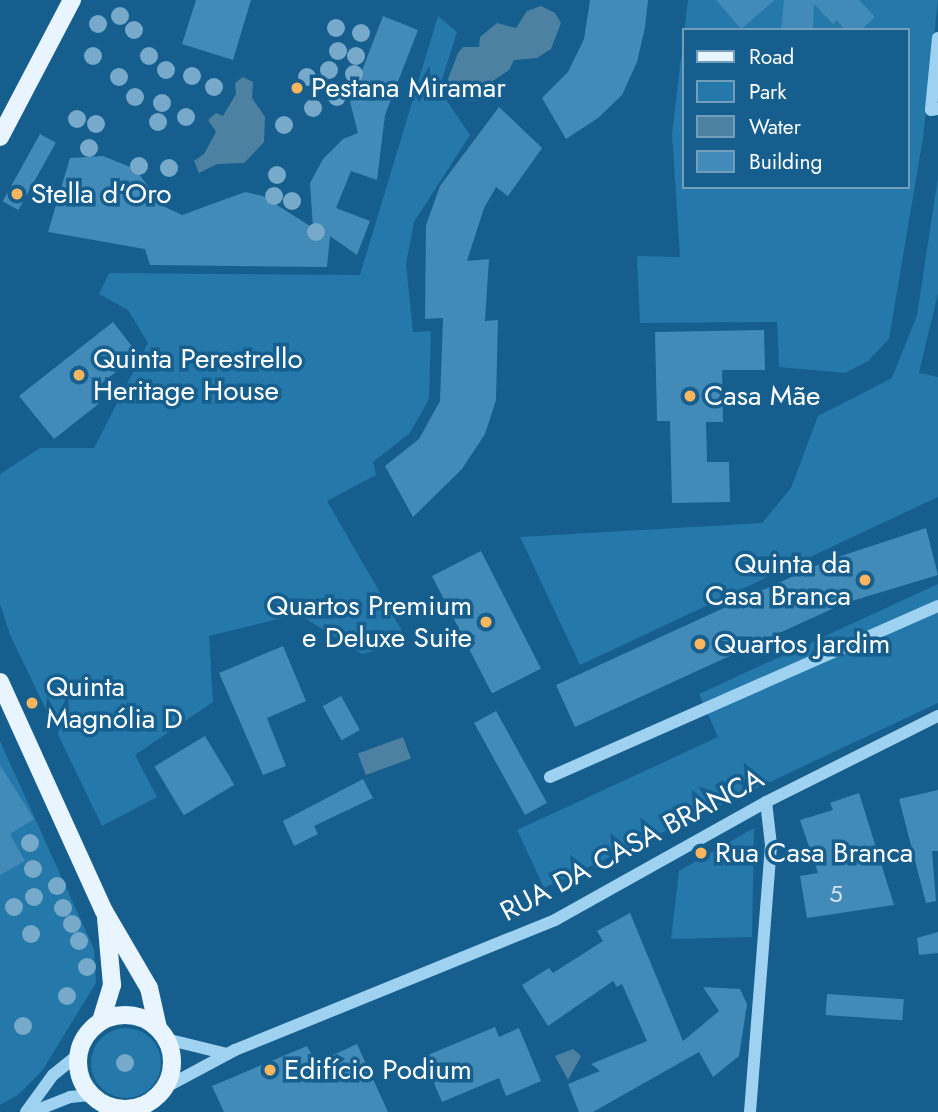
<!DOCTYPE html>
<meta charset="utf-8">
<style>
body{margin:0}
#map{position:relative;width:938px;height:1112px;overflow:hidden;background:#155e8d;font-family:Jost,sans-serif}
div>[style]{position:absolute}
.green>*{inset:0;background:#2478aa}
.round{border-radius:50%}
.water>*{inset:0;background:#4c81a2;transform-origin:0 0}
.building>*{inset:0;background:#428ab8;transform-origin:0 0}
.minor>*{height:12px;margin:-6px;padding:0 6px;transform-origin:6px;border-radius:6px;background:#9fd1f0}
.major>*{height:18px;margin:-9px;padding:0 9px;transform-origin:9px;border-radius:9px;background:#e8f5ff}
.major>.ring{margin:-9px;padding:0;box-sizing:content-box;background:none;border:18px solid #e8f5ff;border-radius:50%}
.trees>*{width:18px;height:18px;margin:-9px;border-radius:50%;background:#76a9ca}
.dots>*{width:19px;height:19px;translate:-50% -50%;box-sizing:border-box;border:4px solid #155e8d;border-radius:50%}
span{translate:-50% -50%;white-space:nowrap;text-align:center;line-height:1.15;-webkit-text-stroke:7px #155e8d;paint-order:stroke}
.number-label{font-size:24px;color:#d0e2ed}
.number-label span{-webkit-text-stroke-width:0}
.poi-label{font-size:28px;color:#fff}
.left{translate:0 -50%;text-align:left}
.right{translate:-100% -50%;text-align:right}
.street-label{font-size:28px;color:#fff}
.legend{position:absolute;left:682px;top:28px;width:228px;height:161px;box-sizing:border-box;background:#155e8d;border:2px solid #739ebb;margin:0;padding:9px 12px;list-style:none;font-size:21px;color:#fff}
.legend li{display:flex;align-items:center;gap:14px;height:35px}
.legend b{width:35px;border:2px solid #739ebb}
</style>
<div id="map">
<div class="green">
<div style="clip-path:polygon(evenodd,688px 0,938px 0,923px 138px,889px 339px,868px 361px,845px 373px,779px 367px,777px 322px,640px 323px,637px 256px,680px 257px,672px 134px,688px 0,684px 30px,908px 30px,908px 187px,684px 187px,684px 30px)"></div>
<div style="clip-path:polygon(438px 16px,457px 32px,439px 89px,470px 135px,414px 222px,406px 264px,413px 332px,431px 331px,429px 399px,410px 433px,373px 462px,376px 475px,327px 501px,409px 643px,362px 654px,298px 614px,209px 636px,213px 702px,135px 755px,157px 797px,102px 826px,10px 635px,0 604px,0 474px,40px 448px,94px 448px,148px 343px,128px 310px,99px 294px,109px 273px,360px 275px)"></div>
<div style="clip-path:polygon(938px 177px,938px 293px,919px 373px,938px 377px,938px 497px,580px 665px,520px 537px,762px 523px,791px 488px,818px 416px,892px 378px,917px 315px)"></div>
<div style="clip-path:polygon(938px 584px,938px 703px,544px 888px,517px 830px,718px 737px,699px 694px)"></div>
<div style="clip-path:polygon(0 741px,94px 949px,96px 983px,42px 1071px,19px 1094px,0 1105px)"></div>
<div style="clip-path:polygon(754px 828px,752px 937px,671px 939px,679px 871px)"></div>
<div class="round" style="left:91px;top:1028px;width:70px;height:70px"></div>
</div>
<div class="water">
<div style="clip-path:polygon(541px 6px,555px 13px,561px 23px,551px 49px,537px 58px,514px 60px,509px 70px,487px 85px,476px 101px,456px 100px,448px 79px,458px 53px,463px 47px,479px 47px,480px 37px,497px 23px,516px 28px,527px 11px)"></div>
<div style="clip-path:polygon(243px 77px,253px 82px,252px 98px,265px 117px,264px 142px,244px 163px,217px 164px,199px 173px,194px 161px,204px 154px,216px 132px,208px 120px,216px 113px,223px 116px,236px 94px,235px 83px)"></div>
<div style="left:403px;top:737px;width:23px;height:48px;rotate:70deg"></div>
<div style="clip-path:polygon(573px 1049px,581px 1056px,568px 1080px,555px 1056px)"></div>
</div>
<div class="building">
<div style="clip-path:polygon(196px 0,251px 0,233px 60px,182px 44px)"></div>
<div style="clip-path:polygon(590px 0,648px 0,645px 27px,637px 62px,622px 95px,598px 118px,566px 139px,542px 98px,568px 72px,584px 39px)"></div>
<div style="clip-path:polygon(716px 0,775px 0,741px 29px)"></div>
<div style="clip-path:polygon(784px 0,859px 0,875px 17px,861px 30px,845px 30px,837px 20px,833px 24px,814px 4px,813px 30px,781px 30px)"></div>
<div style="clip-path:polygon(383px 16px,418px 30px,385px 115px,377px 180px,351px 171px,336px 208px,370px 221px,357px 255px,330px 236px,327px 267px,150px 265px,145px 249px,48px 232px,70px 158px,103px 156px,135px 169px,163px 206px,182px 215px,245px 192px,263px 196px,313px 228px,310px 183px,323px 159px,343px 139px,358px 133px,350px 102px)"></div>
<div style="clip-path:polygon(499px 107px,542px 148px,508px 196px,496px 187px,484px 208px,467px 261px,489px 259px,485px 321px,498px 320px,496px 400px,485px 434px,462px 469px,413px 517px,385px 466px,419px 439px,440px 401px,443px 318px,425px 319px,426px 225px,440px 186px)"></div>
<div style="left:40px;top:134px;width:18px;height:77px;rotate:29deg"></div>
<div style="clip-path:polygon(113px 322px,138px 354px,92px 391px,101px 402px,54px 439px,19px 396px)"></div>
<div style="clip-path:polygon(764px 330px,765px 370px,722px 370px,723px 422px,706px 422px,707px 462px,729px 462px,730px 502px,672px 503px,670px 421px,657px 421px,655px 332px)"></div>
<div style="clip-path:polygon(926px 528px,938px 575px,845px 603px,575px 727px,556px 685px,826px 561px)"></div>
<div style="left:481px;top:551px;width:132px;height:55px;rotate:63deg"></div>
<div style="clip-path:polygon(283px 646px,306px 701px,267px 718px,286px 766px,263px 775px,219px 673px)"></div>
<div style="left:341px;top:696px;width:39px;height:21px;rotate:61deg"></div>
<div style="left:496px;top:711px;width:105px;height:25px;rotate:61deg"></div>
<div style="left:205px;top:736px;width:57px;height:59px;rotate:59deg"></div>
<div style="clip-path:polygon(0 765px,34px 819px,10px 834px,25px 861px,0 875px)"></div>
<div style="clip-path:polygon(363px 779px,373px 798px,314px 826px,318px 834px,294px 846px,283px 821px)"></div>
<div style="clip-path:polygon(938px 790px,938px 851px,932px 851px,936px 901px,926px 903px,899px 799px)"></div>
<div style="clip-path:polygon(859px 793px,894px 905px,807px 918px,800px 876px,818px 873px,800px 820px,833px 810px,830px 803px)"></div>
<div style="clip-path:polygon(630px 913px,683px 1041px,719px 1011px,703px 987px,740px 989px,747px 1004px,739px 1056px,713px 1077px,699px 1052px,593px 1112px,579px 1112px,568px 1084px,600px 1071px,591px 1064px,647px 1041px,622px 984px,617px 987px,613px 981px,548px 1026px,522px 985px,549px 968px,553px 973px,603px 941px,597px 931px)"></div>
<div style="clip-path:polygon(938px 932px,938px 953px,919px 955px,917px 938px)"></div>
<div style="left:827px;top:994px;width:77px;height:21px;rotate:4deg"></div>
<div style="clip-path:polygon(495px 1027px,499px 1037px,519px 1028px,541px 1081px,506px 1096px,499px 1078px,442px 1102px,423px 1057px)"></div>
<div style="clip-path:polygon(357px 1044px,388px 1112px,224px 1112px,212px 1086px,307px 1046px,316px 1063px)"></div>
</div>
<div class="minor">
<div style="left:938px;top:38px;width:72px;rotate:95.6deg"></div>
<div style="left:931px;top:110px;width:7px;rotate:-8deg"></div>
<div style="left:550px;top:777px;width:424px;rotate:-23.8deg"></div>
<div style="left:166px;top:1039px;width:63px;rotate:13.8deg"></div>
<div style="left:166px;top:1087px;width:78px;rotate:-28.2deg"></div>
<div style="left:235px;top:1050px;width:345px;rotate:-22.1deg"></div>
<div style="left:555px;top:920px;width:242px;rotate:-29.2deg"></div>
<div style="left:766px;top:802px;width:192px;rotate:-26.6deg"></div>
<div style="left:26px;top:1112px;width:46px;rotate:-53.9deg"></div>
<div style="left:53px;top:1075px;width:32px;rotate:-39deg"></div>
<div style="left:32px;top:1112px;width:41px;rotate:-21.5deg"></div>
<div style="left:70px;top:1097px;width:20px;rotate:-6deg"></div>
<div style="left:750px;top:1112px;width:268px;rotate:-85.5deg"></div>
<div style="left:771px;top:845px;width:43px;rotate:-96.6deg"></div>
</div>
<div class="major">
<div style="left:0;top:137px;width:155px;rotate:-62.3deg"></div>
<div style="left:0;top:682px;width:252px;rotate:65.6deg"></div>
<div style="left:104px;top:911px;width:89px;rotate:59.7deg"></div>
<div style="left:149px;top:988px;width:41px;rotate:77.3deg"></div>
<div class="ring" style="left:78px;top:1015px;width:76px;height:76px"></div>
<div style="left:101px;top:1021px;width:38px;rotate:-73deg"></div>
<div style="left:112px;top:985px;width:67px;rotate:-95.1deg"></div>
</div>
<div class="trees">
<div style="left:120px;top:16px"></div>
<div style="left:98px;top:24px"></div>
<div style="left:336px;top:28px"></div>
<div style="left:134px;top:30px"></div>
<div style="left:361px;top:33px"></div>
<div style="left:338px;top:51px"></div>
<div style="left:93px;top:56px"></div>
<div style="left:149px;top:56px"></div>
<div style="left:356px;top:56px"></div>
<div style="left:166px;top:70px"></div>
<div style="left:329px;top:70px"></div>
<div style="left:354px;top:74px"></div>
<div style="left:192px;top:76px"></div>
<div style="left:119px;top:77px"></div>
<div style="left:307px;top:77px"></div>
<div style="left:214px;top:87px"></div>
<div style="left:135px;top:97px"></div>
<div style="left:337px;top:97px"></div>
<div style="left:162px;top:103px"></div>
<div style="left:313px;top:108px"></div>
<div style="left:186px;top:117px"></div>
<div style="left:77px;top:119px"></div>
<div style="left:158px;top:122px"></div>
<div style="left:96px;top:124px"></div>
<div style="left:284px;top:125px"></div>
<div style="left:89px;top:148px"></div>
<div style="left:139px;top:166px"></div>
<div style="left:169px;top:168px"></div>
<div style="left:277px;top:175px"></div>
<div style="left:274px;top:196px"></div>
<div style="left:292px;top:201px"></div>
<div style="left:316px;top:232px"></div>
<div style="left:30px;top:843px"></div>
<div style="left:33px;top:869px"></div>
<div style="left:57px;top:886px"></div>
<div style="left:34px;top:897px"></div>
<div style="left:14px;top:907px"></div>
<div style="left:63px;top:908px"></div>
<div style="left:72px;top:924px"></div>
<div style="left:31px;top:934px"></div>
<div style="left:79px;top:941px"></div>
<div style="left:87px;top:967px"></div>
<div style="left:67px;top:996px"></div>
<div style="left:23px;top:1026px"></div>
<div style="left:125px;top:1063px"></div>
</div>
<div class="dots">
<div style="left:297px;top:88px;background:#ffb55e"></div>
<div style="left:17px;top:194px;background:#ffb55e"></div>
<div style="left:79px;top:375px;background:#ffb55e"></div>
<div style="left:690px;top:396px;background:#ffb55e"></div>
<div style="left:865px;top:580px;background:#ffb55e"></div>
<div style="left:486px;top:622px;background:#ffb55e"></div>
<div style="left:700px;top:644px;background:#ffb55e"></div>
<div style="left:32px;top:703px;background:#ffb55e"></div>
<div style="left:701px;top:853px;background:#ffb55e"></div>
<div style="left:270px;top:1070px;background:#ffb55e"></div>
</div>
<div class="number-label">
<span style="left:836px;top:894px">5</span>
</div>
<div class="poi-label">
<span class="left" style="left:311px;top:88px">Pestana Miramar</span>
<span class="left" style="left:31px;top:194px">Stella d‘Oro</span>
<span class="left" style="left:93px;top:375px">Quinta Perestrello<br>Heritage House</span>
<span class="left" style="left:704px;top:396px">Casa Mãe</span>
<span class="right" style="left:851px;top:580px">Quinta da<br>Casa Branca</span>
<span class="right" style="left:472px;top:622px">Quartos Premium<br>e Deluxe Suite</span>
<span class="left" style="left:714px;top:644px">Quartos Jardim</span>
<span class="left" style="left:46px;top:703px">Quinta<br>Magnólia D</span>
<span class="left" style="left:715px;top:853px">Rua Casa Branca</span>
<span class="left" style="left:284px;top:1070px">Edifício Podium</span>
</div>
<div class="street-label">
<span style="left:632px;top:845px;rotate:-28deg">RUA DA CASA BRANCA</span>
</div>
<ul class="legend">
<li><b style="height:9px;background:#e8f5ff"></b>Road</li>
<li><b style="height:19px;background:#2478aa"></b>Park</li>
<li><b style="height:19px;background:#4c81a2"></b>Water</li>
<li><b style="height:19px;background:#428ab8"></b>Building</li>
</ul>
</div>
